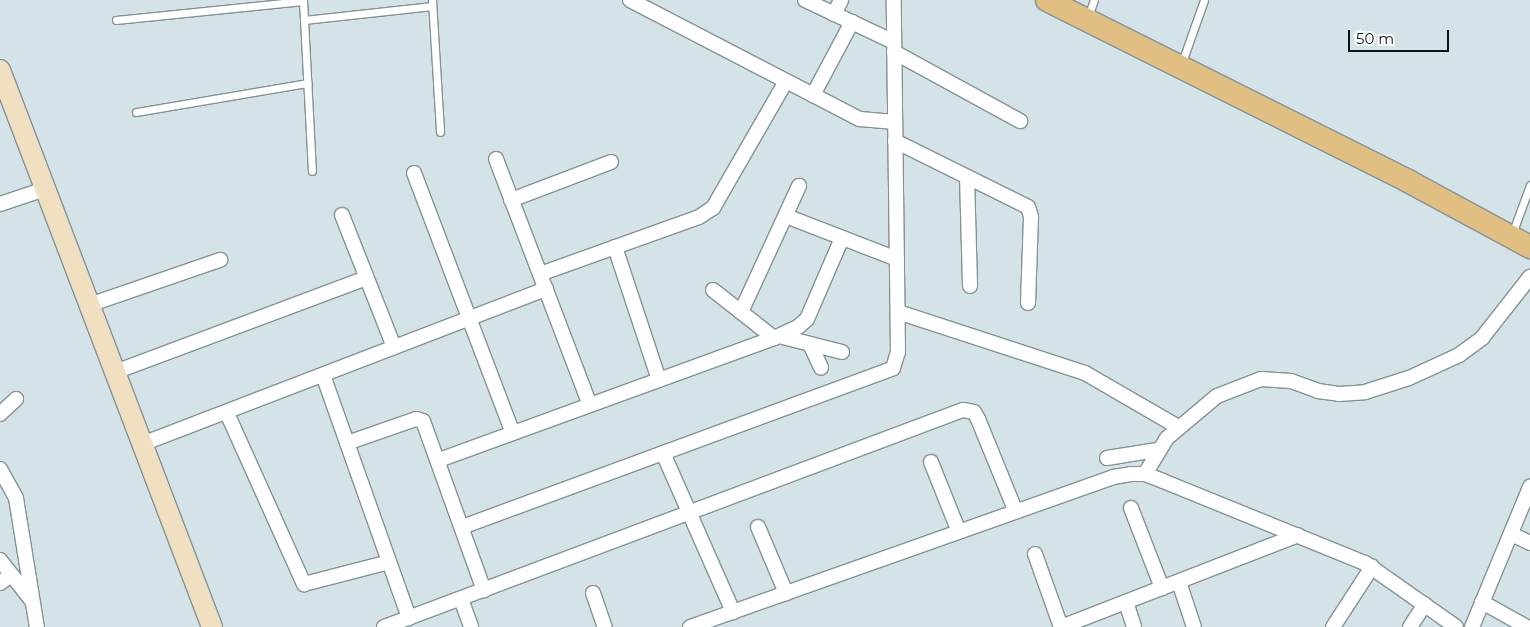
<!DOCTYPE html>
<style>
body{margin:0}
#map{position:relative;width:1530px;height:627px;overflow:hidden;background:#d4e3e8;font-family:Montserrat,sans-serif}
div>[style]{position:absolute}
.roads{filter:drop-shadow(1px 0 #849296) drop-shadow(-1px 0 #849296) drop-shadow(0 1px #849296) drop-shadow(0 -1px #849296)}
.lane>*{height:7px;margin:-3.5px;padding:0 3.5px;transform-origin:3.5px;border-radius:3.5px;background:#fff}
.street>*{height:14px;margin:-7px;padding:0 7px;transform-origin:7px;border-radius:7px;background:#fff}
.secondary>*{height:20px;margin:-10px;padding:0 10px;transform-origin:10px;border-radius:10px;background:#f0dfc0}
.primary>*{height:22px;margin:-11px;padding:0 11px;transform-origin:11px;border-radius:11px;background:#e1be82}
span{translate:-50% -50%;white-space:nowrap;text-align:center;line-height:1.15;-webkit-text-stroke:4.5px #fff;paint-order:stroke}
.scale{position:absolute;left:1348px;top:30px;width:101px;height:22px;box-sizing:border-box;border:2px solid #0d1213;border-top:0;padding-left:6px;font-size:15px;line-height:18px;white-space:nowrap;color:#0d1213;-webkit-text-stroke:4px #fff;paint-order:stroke}
</style>
<div id="map">
<div class="roads">
<div class="lane">
<div style="left:303px;top:0;width:171px;rotate:87deg"></div>
<div style="left:432px;top:0;width:132px;rotate:86.5deg"></div>
<div style="left:1088px;top:17px;width:18px;rotate:-71deg"></div>
<div style="left:116px;top:20px;width:188px;rotate:-5.8deg"></div>
<div style="left:304px;top:20px;width:129px;rotate:-6.2deg"></div>
<div style="left:1181px;top:65px;width:69px;rotate:-70.5deg"></div>
<div style="left:136px;top:112px;width:174px;rotate:-9.6deg"></div>
<div style="left:1512px;top:234px;width:52px;rotate:-69.8deg"></div>
</div>
<div class="street">
<div style="left:630px;top:0;width:259px;rotate:27.4deg"></div>
<div style="left:860px;top:119px;width:35px;rotate:5deg"></div>
<div style="left:805px;top:0;width:98px;rotate:25.3deg"></div>
<div style="left:834px;top:14px;width:16px;rotate:-63deg"></div>
<div style="left:894px;top:52px;width:144px;rotate:28.7deg"></div>
<div style="left:813px;top:95px;width:83px;rotate:-61.9deg"></div>
<div style="left:895px;top:141px;width:148px;rotate:26.4deg"></div>
<div style="left:1028px;top:207px;width:10px;rotate:73deg"></div>
<div style="left:1031px;top:217px;width:86px;rotate:92deg"></div>
<div style="left:496px;top:159px;width:263px;rotate:69.1deg"></div>
<div style="left:414px;top:173px;width:278px;rotate:69.2deg"></div>
<div style="left:967px;top:177px;width:109px;rotate:88.4deg"></div>
<div style="left:511px;top:200px;width:107px;rotate:-20.8deg"></div>
<div style="left:0;top:204px;width:47px;rotate:-18.4deg"></div>
<div style="left:342px;top:215px;width:142px;rotate:68.5deg"></div>
<div style="left:786px;top:216px;width:119px;rotate:21.2deg"></div>
<div style="left:615px;top:247px;width:140px;rotate:71.7deg"></div>
<div style="left:540px;top:274px;width:169px;rotate:-19.7deg"></div>
<div style="left:699px;top:217px;width:17px;rotate:-33deg"></div>
<div style="left:713px;top:208px;width:146px;rotate:-60.1deg"></div>
<div style="left:713px;top:290px;width:78px;rotate:38.2deg"></div>
<div style="left:89px;top:305px;width:139px;rotate:-19deg"></div>
<div style="left:741px;top:312px;width:139px;rotate:-65.3deg"></div>
<div style="left:898px;top:312px;width:197px;rotate:18.1deg"></div>
<div style="left:1085px;top:373px;width:108px;rotate:30.1deg"></div>
<div style="left:779px;top:336px;width:65px;rotate:14.3deg"></div>
<div style="left:810px;top:344px;width:26px;rotate:65deg"></div>
<div style="left:115px;top:372px;width:268px;rotate:-20.5deg"></div>
<div style="left:323px;top:375px;width:258px;rotate:70.5deg"></div>
<div style="left:227px;top:413px;width:188px;rotate:65.8deg"></div>
<div style="left:304px;top:584px;width:88px;rotate:-14.5deg"></div>
<div style="left:0;top:414px;width:22px;rotate:-43deg"></div>
<div style="left:347px;top:443px;width:73px;rotate:-19.2deg"></div>
<div style="left:416px;top:419px;width:7px;rotate:16deg"></div>
<div style="left:423px;top:421px;width:180px;rotate:70.2deg"></div>
<div style="left:142px;top:444px;width:433px;rotate:-21deg"></div>
<div style="left:663px;top:453px;width:174px;rotate:66.2deg"></div>
<div style="left:1107px;top:458px;width:51px;rotate:-9.1deg"></div>
<div style="left:439px;top:460px;width:357px;rotate:-20deg"></div>
<div style="left:774px;top:338px;width:26px;rotate:-25deg"></div>
<div style="left:798px;top:327px;width:12px;rotate:-42deg"></div>
<div style="left:807px;top:319px;width:88px;rotate:-66.6deg"></div>
<div style="left:931px;top:462px;width:75px;rotate:68.2deg"></div>
<div style="left:0;top:469px;width:33px;rotate:61deg"></div>
<div style="left:16px;top:498px;width:131px;rotate:80.8deg"></div>
<div style="left:1145px;top:474px;width:42px;rotate:-58.6deg"></div>
<div style="left:1167px;top:438px;width:65px;rotate:-40deg"></div>
<div style="left:1217px;top:396px;width:47px;rotate:-21.1deg"></div>
<div style="left:1261px;top:379px;width:30px;rotate:4deg"></div>
<div style="left:1291px;top:381px;width:29px;rotate:20deg"></div>
<div style="left:1318px;top:391px;width:21px;rotate:8deg"></div>
<div style="left:1339px;top:394px;width:26px;rotate:-4deg"></div>
<div style="left:1365px;top:392px;width:46px;rotate:-17.7deg"></div>
<div style="left:1409px;top:378px;width:55px;rotate:-24.7deg"></div>
<div style="left:1459px;top:355px;width:29px;rotate:-36deg"></div>
<div style="left:1482px;top:338px;width:78px;rotate:-51.8deg"></div>
<div style="left:1131px;top:508px;width:86px;rotate:68.8deg"></div>
<div style="left:462px;top:527px;width:459px;rotate:-20.2deg"></div>
<div style="left:893px;top:368px;width:17px;rotate:-73deg"></div>
<div style="left:898px;top:352px;width:352px;rotate:-90.7deg"></div>
<div style="left:758px;top:527px;width:72px;rotate:67deg"></div>
<div style="left:1511px;top:534px;width:21px;rotate:25deg"></div>
<div style="left:1035px;top:554px;width:77px;rotate:70.4deg"></div>
<div style="left:0;top:560px;width:52px;rotate:52deg"></div>
<div style="left:1179px;top:582px;width:47px;rotate:71.6deg"></div>
<div style="left:0;top:583px;width:14px;rotate:-36deg"></div>
<div style="left:593px;top:593px;width:36px;rotate:71deg"></div>
<div style="left:461px;top:599px;width:30px;rotate:70deg"></div>
<div style="left:1126px;top:602px;width:26px;rotate:72deg"></div>
<div style="left:1482px;top:602px;width:51px;rotate:29.1deg"></div>
<div style="left:384px;top:627px;width:618px;rotate:-20.55deg"></div>
<div style="left:963px;top:410px;width:11px;rotate:10deg"></div>
<div style="left:974px;top:412px;width:8px;rotate:60deg"></div>
<div style="left:978px;top:419px;width:100px;rotate:67.8deg"></div>
<div style="left:690px;top:627px;width:449px;rotate:-19.5deg"></div>
<div style="left:1113px;top:477px;width:18px;rotate:-9deg"></div>
<div style="left:1131px;top:474px;width:14px"></div>
<div style="left:1145px;top:474px;width:19px;rotate:21deg"></div>
<div style="left:1163px;top:481px;width:218px;rotate:22.1deg"></div>
<div style="left:1365px;top:563px;width:111px;rotate:35.1deg"></div>
<div style="left:1061px;top:627px;width:254px;rotate:-21.2deg"></div>
<div style="left:1333px;top:627px;width:72px;rotate:-57deg"></div>
<div style="left:1410px;top:627px;width:27px;rotate:-57deg"></div>
<div style="left:1472px;top:627px;width:152px;rotate:-67.5deg"></div>
</div>
<div class="secondary">
<div style="left:0;top:70px;width:596px;rotate:69.16deg"></div>
</div>
<div class="primary">
<div style="left:1047px;top:0;width:404px;rotate:26.6deg"></div>
<div style="left:1408px;top:181px;width:139px;rotate:28.4deg"></div>
</div>
</div>
<div class="scale">50 m</div>
</div>
